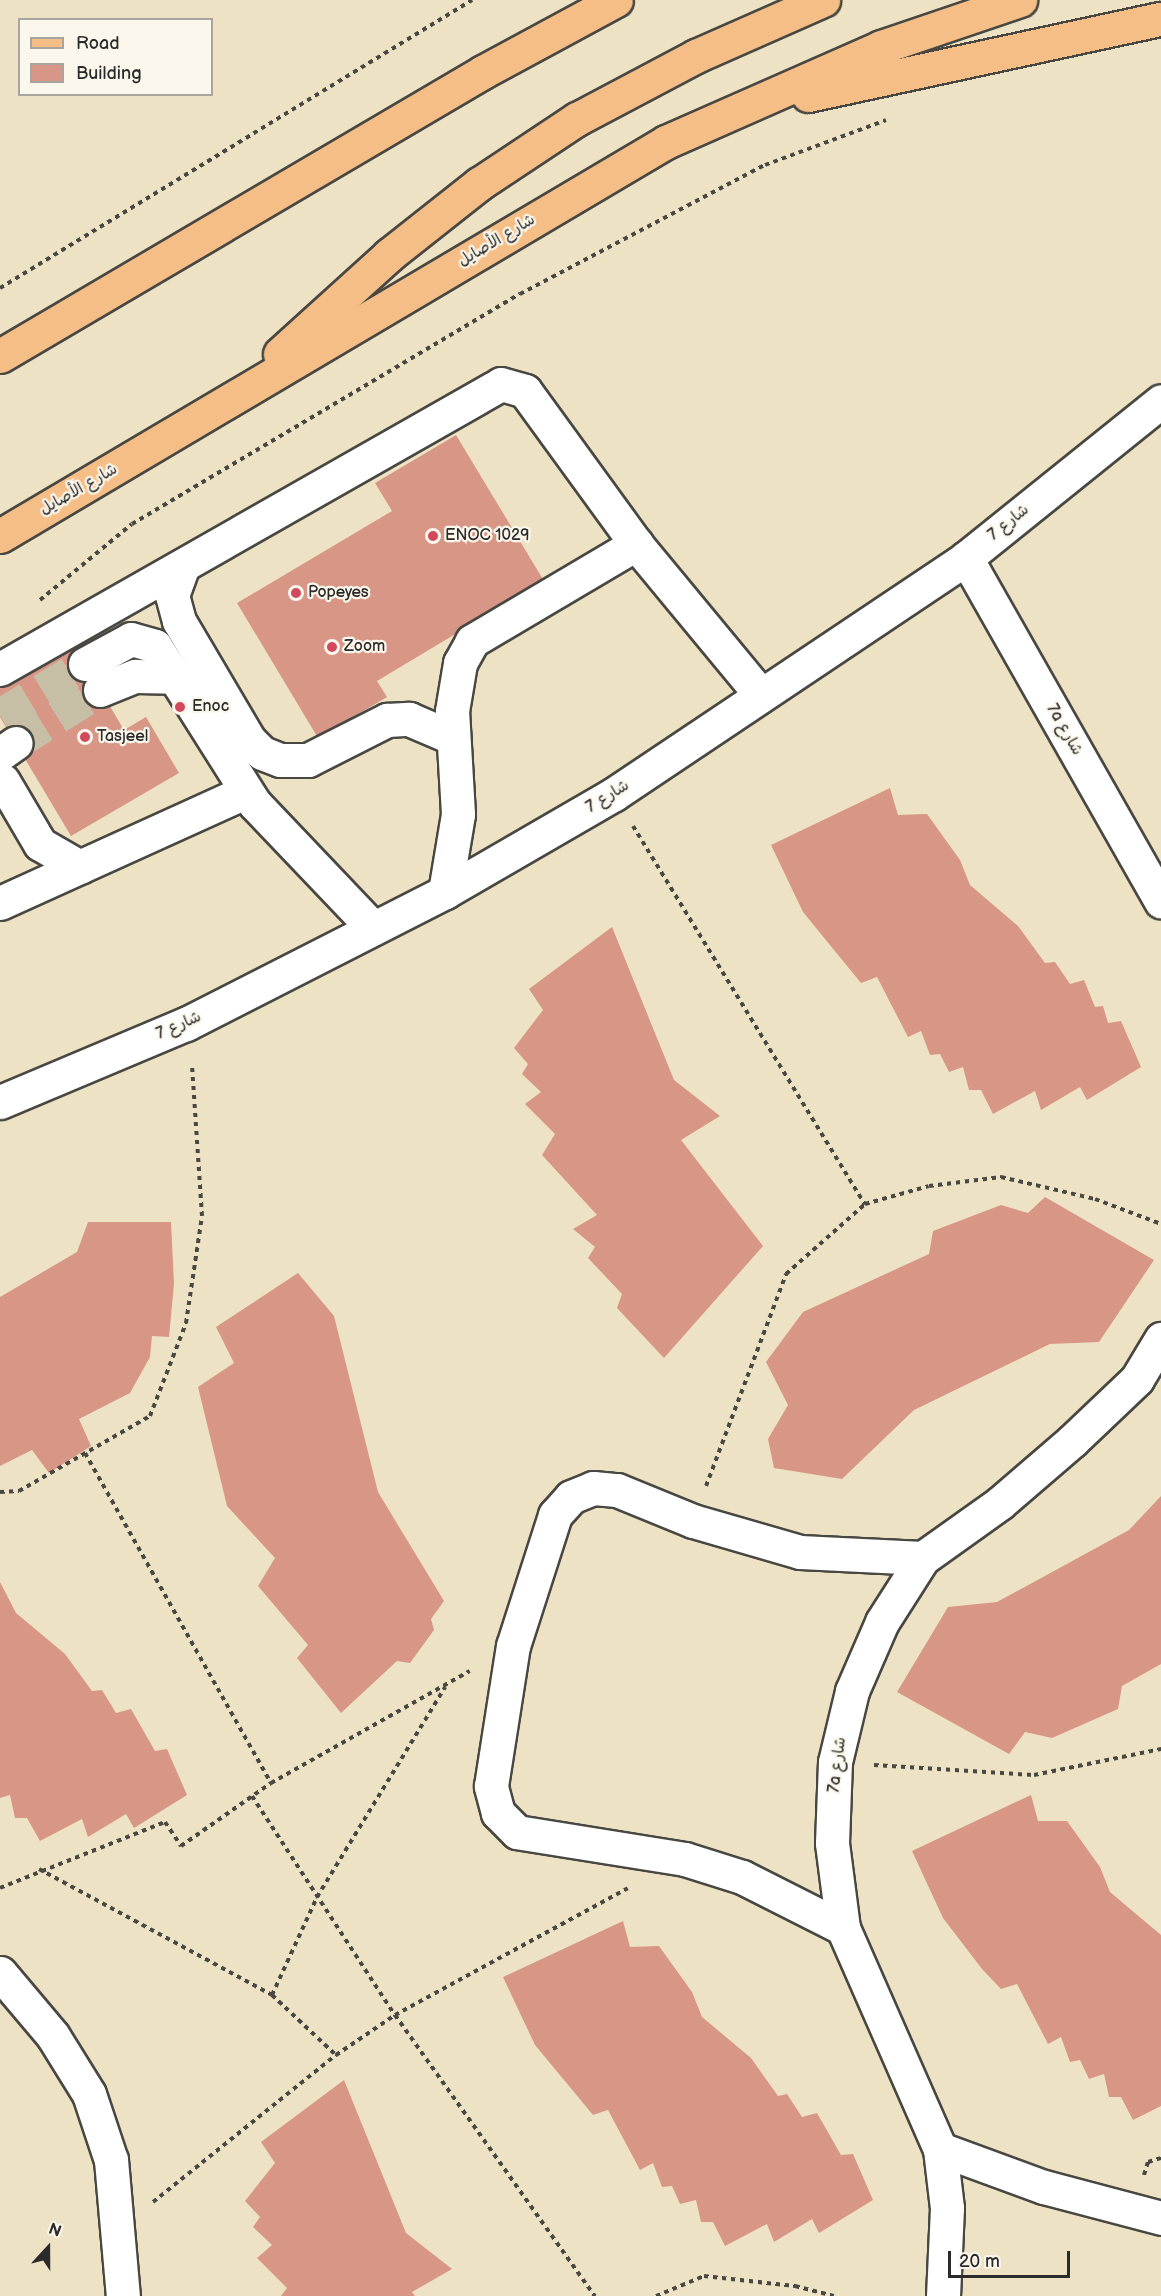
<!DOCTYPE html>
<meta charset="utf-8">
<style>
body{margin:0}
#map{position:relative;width:1161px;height:2296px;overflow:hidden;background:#ede3c4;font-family:"Balsamiq Sans","Playpen Sans Arabic",sans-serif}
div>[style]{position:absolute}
.building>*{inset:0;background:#d89686}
.minor-tunnel>*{height:33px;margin-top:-16.5px;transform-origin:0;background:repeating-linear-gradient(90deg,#c6bea5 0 33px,transparent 0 49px)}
.path>*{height:4px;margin-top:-2px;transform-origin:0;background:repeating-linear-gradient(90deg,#484742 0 4.5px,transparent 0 9px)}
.roads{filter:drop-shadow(2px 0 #484742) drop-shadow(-2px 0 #484742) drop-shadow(0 2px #484742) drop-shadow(0 -2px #484742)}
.minor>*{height:33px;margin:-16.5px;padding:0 16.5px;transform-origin:16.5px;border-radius:16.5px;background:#fff}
.major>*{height:33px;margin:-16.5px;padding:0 16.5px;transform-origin:16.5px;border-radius:16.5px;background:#f6be87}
.dots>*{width:16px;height:16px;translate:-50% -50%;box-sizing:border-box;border:3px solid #fbf7ec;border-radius:50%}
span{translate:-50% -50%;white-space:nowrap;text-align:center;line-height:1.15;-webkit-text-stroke:4.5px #fbf7ec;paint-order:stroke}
.street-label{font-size:16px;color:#2b2b2b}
.poi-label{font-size:16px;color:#2b2b2b}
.left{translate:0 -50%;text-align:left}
.legend{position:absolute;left:18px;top:18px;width:195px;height:78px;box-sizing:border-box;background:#fbf7ec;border:2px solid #a8a59f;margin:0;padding:8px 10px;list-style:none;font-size:18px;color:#2b2b2b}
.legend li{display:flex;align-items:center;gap:12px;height:30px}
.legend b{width:30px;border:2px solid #a8a59f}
.north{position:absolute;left:18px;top:2218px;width:60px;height:60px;-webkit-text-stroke:4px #fbf7ec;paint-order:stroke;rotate:21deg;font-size:16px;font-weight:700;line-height:24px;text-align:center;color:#2b2b2b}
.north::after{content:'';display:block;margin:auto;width:21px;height:27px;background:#2b2b2b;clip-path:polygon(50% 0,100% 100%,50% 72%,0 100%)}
.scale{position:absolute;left:948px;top:2251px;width:122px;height:27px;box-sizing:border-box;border:3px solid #2b2b2b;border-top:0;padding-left:8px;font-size:18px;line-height:21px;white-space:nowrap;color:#2b2b2b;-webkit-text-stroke:4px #fbf7ec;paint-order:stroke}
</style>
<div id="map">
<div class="building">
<div style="clip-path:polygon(456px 435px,544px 581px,377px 681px,387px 697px,318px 738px,237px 603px,392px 511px,375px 483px)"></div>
<div style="clip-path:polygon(71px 640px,124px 730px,146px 717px,179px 773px,71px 836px,0 717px,0 682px)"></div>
<div style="clip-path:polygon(890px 788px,898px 815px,927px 814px,960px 860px,970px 885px,1018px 926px,1045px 963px,1055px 962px,1070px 984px,1084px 980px,1095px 1007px,1103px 1006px,1108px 1023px,1121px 1021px,1141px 1067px,1087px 1100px,1080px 1087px,1041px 1110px,1035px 1091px,993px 1114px,981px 1090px,969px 1090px,963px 1067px,949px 1072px,940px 1054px,930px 1055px,921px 1031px,908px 1037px,877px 977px,861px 983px,803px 912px,771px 845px)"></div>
<div style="clip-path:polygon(612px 927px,674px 1080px,720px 1116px,681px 1140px,763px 1246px,664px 1358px,617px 1308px,622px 1294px,588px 1258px,595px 1247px,573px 1229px,597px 1215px,542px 1155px,555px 1134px,525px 1104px,541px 1092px,522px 1074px,528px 1064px,514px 1048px,543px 1010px,529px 989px)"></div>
<div style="clip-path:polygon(1045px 1197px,1154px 1260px,1099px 1342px,1050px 1344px,914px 1410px,842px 1479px,774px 1468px,768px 1439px,788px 1405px,766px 1362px,803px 1312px,929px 1254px,933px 1231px,1001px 1205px,1028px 1213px)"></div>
<div style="clip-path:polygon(88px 1222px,171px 1222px,174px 1284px,169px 1337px,152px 1336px,150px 1357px,130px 1393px,79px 1419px,91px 1446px,49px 1473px,32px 1450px,0 1466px,0 1297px,77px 1252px)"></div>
<div style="clip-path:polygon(298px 1273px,334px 1316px,378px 1492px,444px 1601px,431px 1619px,434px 1630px,410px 1663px,397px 1661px,341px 1713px,297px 1658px,308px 1645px,258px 1586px,275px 1558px,227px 1506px,198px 1387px,234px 1363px,216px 1327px)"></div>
<div style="clip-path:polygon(1161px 1496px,1161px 1664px,1122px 1686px,1118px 1709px,1052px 1738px,1025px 1732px,1009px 1754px,897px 1692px,948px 1607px,997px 1602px,1129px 1530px)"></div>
<div style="clip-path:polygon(0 1582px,16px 1613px,65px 1654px,92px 1691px,102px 1690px,116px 1713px,131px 1709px,155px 1751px,167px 1749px,187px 1795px,134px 1828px,126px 1814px,88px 1837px,82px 1819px,40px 1841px,27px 1818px,15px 1818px,10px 1795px,0 1798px)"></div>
<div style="clip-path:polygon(1031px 1795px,1038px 1821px,1067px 1821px,1100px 1867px,1110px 1892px,1161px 1935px,1161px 2106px,1133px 2120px,1121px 2097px,1109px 2097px,1104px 2074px,1089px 2079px,1080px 2060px,1070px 2062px,1061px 2037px,1048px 2044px,1017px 1984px,1001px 1989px,982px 1969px,943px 1918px,912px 1851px)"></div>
<div style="clip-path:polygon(623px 1921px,630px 1947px,659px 1946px,692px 1992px,702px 2017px,751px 2058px,778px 2096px,787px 2094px,802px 2117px,817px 2113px,841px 2155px,853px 2154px,873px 2200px,819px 2233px,812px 2219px,774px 2242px,767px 2224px,725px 2246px,713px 2222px,701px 2222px,696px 2200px,680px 2204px,672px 2186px,662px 2187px,653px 2163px,640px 2170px,608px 2110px,593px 2115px,535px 2045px,503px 1977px)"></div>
<div style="clip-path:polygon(344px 2080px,406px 2233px,452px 2269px,412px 2292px,415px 2296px,281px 2296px,287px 2288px,257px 2258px,272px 2245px,253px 2227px,260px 2217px,245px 2201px,275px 2163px,261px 2142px)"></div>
</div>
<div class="minor-tunnel">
<div style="left:0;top:715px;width:99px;rotate:-31deg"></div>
<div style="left:16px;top:743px;width:99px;rotate:-32.2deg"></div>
</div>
<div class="path">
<div style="left:0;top:288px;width:553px;rotate:-31.39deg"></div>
<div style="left:40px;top:600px;width:119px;rotate:-39.6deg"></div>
<div style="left:132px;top:524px;width:451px;rotate:-30.7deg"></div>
<div style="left:520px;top:294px;width:277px;rotate:-27.8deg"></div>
<div style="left:765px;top:165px;width:129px;rotate:-20.4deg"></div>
<div style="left:633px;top:826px;width:444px;rotate:58.5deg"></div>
<div style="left:85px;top:1453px;width:379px;rotate:60.6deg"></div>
<div style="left:706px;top:1486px;width:227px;rotate:-69.3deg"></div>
<div style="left:786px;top:1274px;width:106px;rotate:-41.5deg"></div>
<div style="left:865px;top:1204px;width:66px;rotate:-15.7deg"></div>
<div style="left:929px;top:1186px;width:73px;rotate:-7.1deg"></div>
<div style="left:1001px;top:1177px;width:97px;rotate:13.2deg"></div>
<div style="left:1095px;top:1199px;width:71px;rotate:20.7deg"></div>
<div style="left:0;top:1492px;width:19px;rotate:-3deg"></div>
<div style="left:19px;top:1491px;width:151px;rotate:-29.8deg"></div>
<div style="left:150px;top:1416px;width:100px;rotate:-68.8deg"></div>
<div style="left:186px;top:1323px;width:108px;rotate:-81.5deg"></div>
<div style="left:202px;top:1216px;width:152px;rotate:-93.8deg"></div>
<div style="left:874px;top:1765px;width:160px;rotate:3.6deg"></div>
<div style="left:1034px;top:1775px;width:130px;rotate:-11.6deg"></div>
<div style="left:252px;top:1796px;width:262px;rotate:56.9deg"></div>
<div style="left:395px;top:2015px;width:345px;rotate:54.6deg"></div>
<div style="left:39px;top:1869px;width:265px;rotate:28.4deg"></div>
<div style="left:272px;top:1995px;width:88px;rotate:43.2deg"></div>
<div style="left:0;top:1888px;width:178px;rotate:-21.8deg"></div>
<div style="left:165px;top:1822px;width:29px;rotate:56deg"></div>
<div style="left:181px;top:1846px;width:110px;rotate:-35deg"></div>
<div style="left:271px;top:1783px;width:228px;rotate:-29.4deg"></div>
<div style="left:272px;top:1995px;width:108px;rotate:-65.3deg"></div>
<div style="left:317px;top:1897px;width:246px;rotate:-58.6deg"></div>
<div style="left:1144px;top:2175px;width:14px;rotate:-73deg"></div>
<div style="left:1148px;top:2162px;width:14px;rotate:-17deg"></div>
<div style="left:153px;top:2202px;width:235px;rotate:-38.8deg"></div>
<div style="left:336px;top:2055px;width:71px;rotate:-34.1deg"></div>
<div style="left:395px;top:2015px;width:265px;rotate:-28.6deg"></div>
<div style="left:656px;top:2296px;width:52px;rotate:-22.6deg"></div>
<div style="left:704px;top:2276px;width:92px;rotate:6.3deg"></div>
<div style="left:795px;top:2286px;width:40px;rotate:14.4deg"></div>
</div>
<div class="roads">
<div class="minor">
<div style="left:966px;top:558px;width:395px;rotate:60.4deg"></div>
<div style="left:182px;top:568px;width:29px;rotate:110deg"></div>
<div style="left:172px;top:595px;width:27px;rotate:75deg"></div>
<div style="left:179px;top:621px;width:138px;rotate:59.5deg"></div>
<div style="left:249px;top:740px;width:18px;rotate:45deg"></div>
<div style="left:262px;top:753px;width:19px;rotate:21deg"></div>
<div style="left:280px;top:760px;width:28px"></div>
<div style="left:308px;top:760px;width:89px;rotate:-26.9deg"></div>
<div style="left:387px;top:720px;width:22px;rotate:-3deg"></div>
<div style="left:409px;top:719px;width:46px;rotate:23.2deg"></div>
<div style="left:85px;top:664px;width:52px;rotate:-28.5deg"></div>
<div style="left:131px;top:639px;width:25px;rotate:16deg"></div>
<div style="left:155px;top:646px;width:187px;rotate:57.7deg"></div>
<div style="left:255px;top:804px;width:171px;rotate:46.4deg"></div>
<div style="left:0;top:669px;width:576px;rotate:-29.63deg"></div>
<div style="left:501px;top:384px;width:25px;rotate:16deg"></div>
<div style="left:525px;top:391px;width:189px;rotate:54deg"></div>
<div style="left:636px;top:544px;width:196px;rotate:50.4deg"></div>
<div style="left:100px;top:690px;width:38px;rotate:-22deg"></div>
<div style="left:135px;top:676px;width:39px;rotate:1deg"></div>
<div style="left:0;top:754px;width:19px;rotate:-35deg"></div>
<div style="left:3px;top:781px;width:73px;rotate:59.6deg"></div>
<div style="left:40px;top:844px;width:46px;rotate:29.9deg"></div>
<div style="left:445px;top:892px;width:79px;rotate:-80.5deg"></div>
<div style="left:458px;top:814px;width:103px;rotate:-93.3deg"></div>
<div style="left:452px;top:711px;width:49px;rotate:-80.5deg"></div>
<div style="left:460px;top:663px;width:25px;rotate:-61deg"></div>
<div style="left:472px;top:641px;width:191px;rotate:-30.6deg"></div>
<div style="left:0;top:903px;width:269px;rotate:-24.4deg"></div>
<div style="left:0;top:1102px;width:202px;rotate:-22.8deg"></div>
<div style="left:186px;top:1024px;width:291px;rotate:-27deg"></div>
<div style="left:445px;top:892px;width:195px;rotate:-30.1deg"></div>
<div style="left:614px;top:794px;width:424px;rotate:-33.8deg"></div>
<div style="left:966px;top:558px;width:250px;rotate:-38.8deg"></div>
<div style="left:843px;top:1928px;width:113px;rotate:-153.2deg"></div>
<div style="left:742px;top:1877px;width:60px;rotate:-162.5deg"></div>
<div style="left:685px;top:1859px;width:170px;rotate:-170.9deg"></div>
<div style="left:517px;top:1832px;width:27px;rotate:-135deg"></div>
<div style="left:498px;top:1813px;width:28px;rotate:-105deg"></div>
<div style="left:491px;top:1786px;width:142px;rotate:-81.1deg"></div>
<div style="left:513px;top:1646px;width:138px;rotate:-72.2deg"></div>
<div style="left:555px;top:1515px;width:24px;rotate:-48deg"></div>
<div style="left:571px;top:1497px;width:24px;rotate:-22deg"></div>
<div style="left:593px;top:1488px;width:24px;rotate:5deg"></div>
<div style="left:617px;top:1490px;width:82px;rotate:22.2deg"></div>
<div style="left:693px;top:1521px;width:111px;rotate:16.2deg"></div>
<div style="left:800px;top:1552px;width:123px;rotate:2.8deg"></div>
<div style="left:0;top:1973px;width:82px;rotate:49.9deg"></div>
<div style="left:53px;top:2036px;width:68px;rotate:58.2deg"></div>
<div style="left:89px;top:2094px;width:70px;rotate:71.6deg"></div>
<div style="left:111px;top:2160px;width:137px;rotate:85deg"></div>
<div style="left:940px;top:2149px;width:111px;rotate:20.1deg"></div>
<div style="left:1044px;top:2187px;width:121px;rotate:14.8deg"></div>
<div style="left:943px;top:2296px;width:88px;rotate:-87.4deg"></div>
<div style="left:947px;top:2208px;width:59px;rotate:-96.8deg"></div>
<div style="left:940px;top:2149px;width:241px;rotate:-113.7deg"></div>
<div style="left:843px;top:1928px;width:86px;rotate:-97.4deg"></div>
<div style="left:832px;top:1843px;width:81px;rotate:-87.9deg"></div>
<div style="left:835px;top:1762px;width:73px;rotate:-76.5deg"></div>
<div style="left:852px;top:1691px;width:75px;rotate:-66.5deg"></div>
<div style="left:882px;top:1622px;width:76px;rotate:-57.4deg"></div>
<div style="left:923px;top:1558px;width:95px;rotate:-35.5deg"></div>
<div style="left:1000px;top:1503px;width:95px;rotate:-40.7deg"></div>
<div style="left:1072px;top:1441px;width:90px;rotate:-43.6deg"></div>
<div style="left:1137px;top:1379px;width:47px;rotate:-59deg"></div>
</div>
<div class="major">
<div style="left:808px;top:95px;width:361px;rotate:-12.2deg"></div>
<div style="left:280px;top:354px;width:147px;rotate:-42.2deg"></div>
<div style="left:389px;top:255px;width:115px;rotate:-38.3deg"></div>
<div style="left:479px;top:184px;width:118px;rotate:-33.6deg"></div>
<div style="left:577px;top:119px;width:135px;rotate:-27.9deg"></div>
<div style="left:696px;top:56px;width:139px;rotate:-23.8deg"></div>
<div style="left:0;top:356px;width:560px;rotate:-30.46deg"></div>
<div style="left:483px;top:72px;width:151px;rotate:-28.4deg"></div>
<div style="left:0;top:536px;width:774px;rotate:-30.61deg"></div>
<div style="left:666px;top:142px;width:235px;rotate:-23.8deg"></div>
<div style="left:881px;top:47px;width:147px;rotate:-18.7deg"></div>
</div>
</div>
<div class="dots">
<div style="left:433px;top:536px;background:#d1495b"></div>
<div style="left:296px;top:593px;background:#d1495b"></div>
<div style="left:332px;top:647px;background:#d1495b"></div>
<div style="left:180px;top:707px;background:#d1495b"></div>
<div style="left:85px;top:737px;background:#d1495b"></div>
</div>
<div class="street-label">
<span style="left:497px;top:241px;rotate:-31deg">شارع الأصايل</span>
<span style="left:79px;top:490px;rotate:-30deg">شارع الأصايل</span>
<span style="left:1009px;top:523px;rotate:-39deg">شارع 7</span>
<span style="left:1064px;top:730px;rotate:60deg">7a شارع</span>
<span style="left:608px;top:797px;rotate:-32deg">شارع 7</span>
<span style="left:179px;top:1026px;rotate:-24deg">شارع 7</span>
<span style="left:838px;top:1765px;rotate:-83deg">7a شارع</span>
</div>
<div class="poi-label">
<span class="left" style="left:445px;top:536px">ENOC 1029</span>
<span class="left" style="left:308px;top:593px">Popeyes</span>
<span class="left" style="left:344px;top:647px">Zoom</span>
<span class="left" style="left:192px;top:707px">Enoc</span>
<span class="left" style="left:97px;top:737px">Tasjeel</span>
</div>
<ul class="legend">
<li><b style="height:8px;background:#f6be87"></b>Road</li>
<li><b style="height:16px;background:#d89686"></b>Building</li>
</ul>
<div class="north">N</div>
<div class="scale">20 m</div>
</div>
